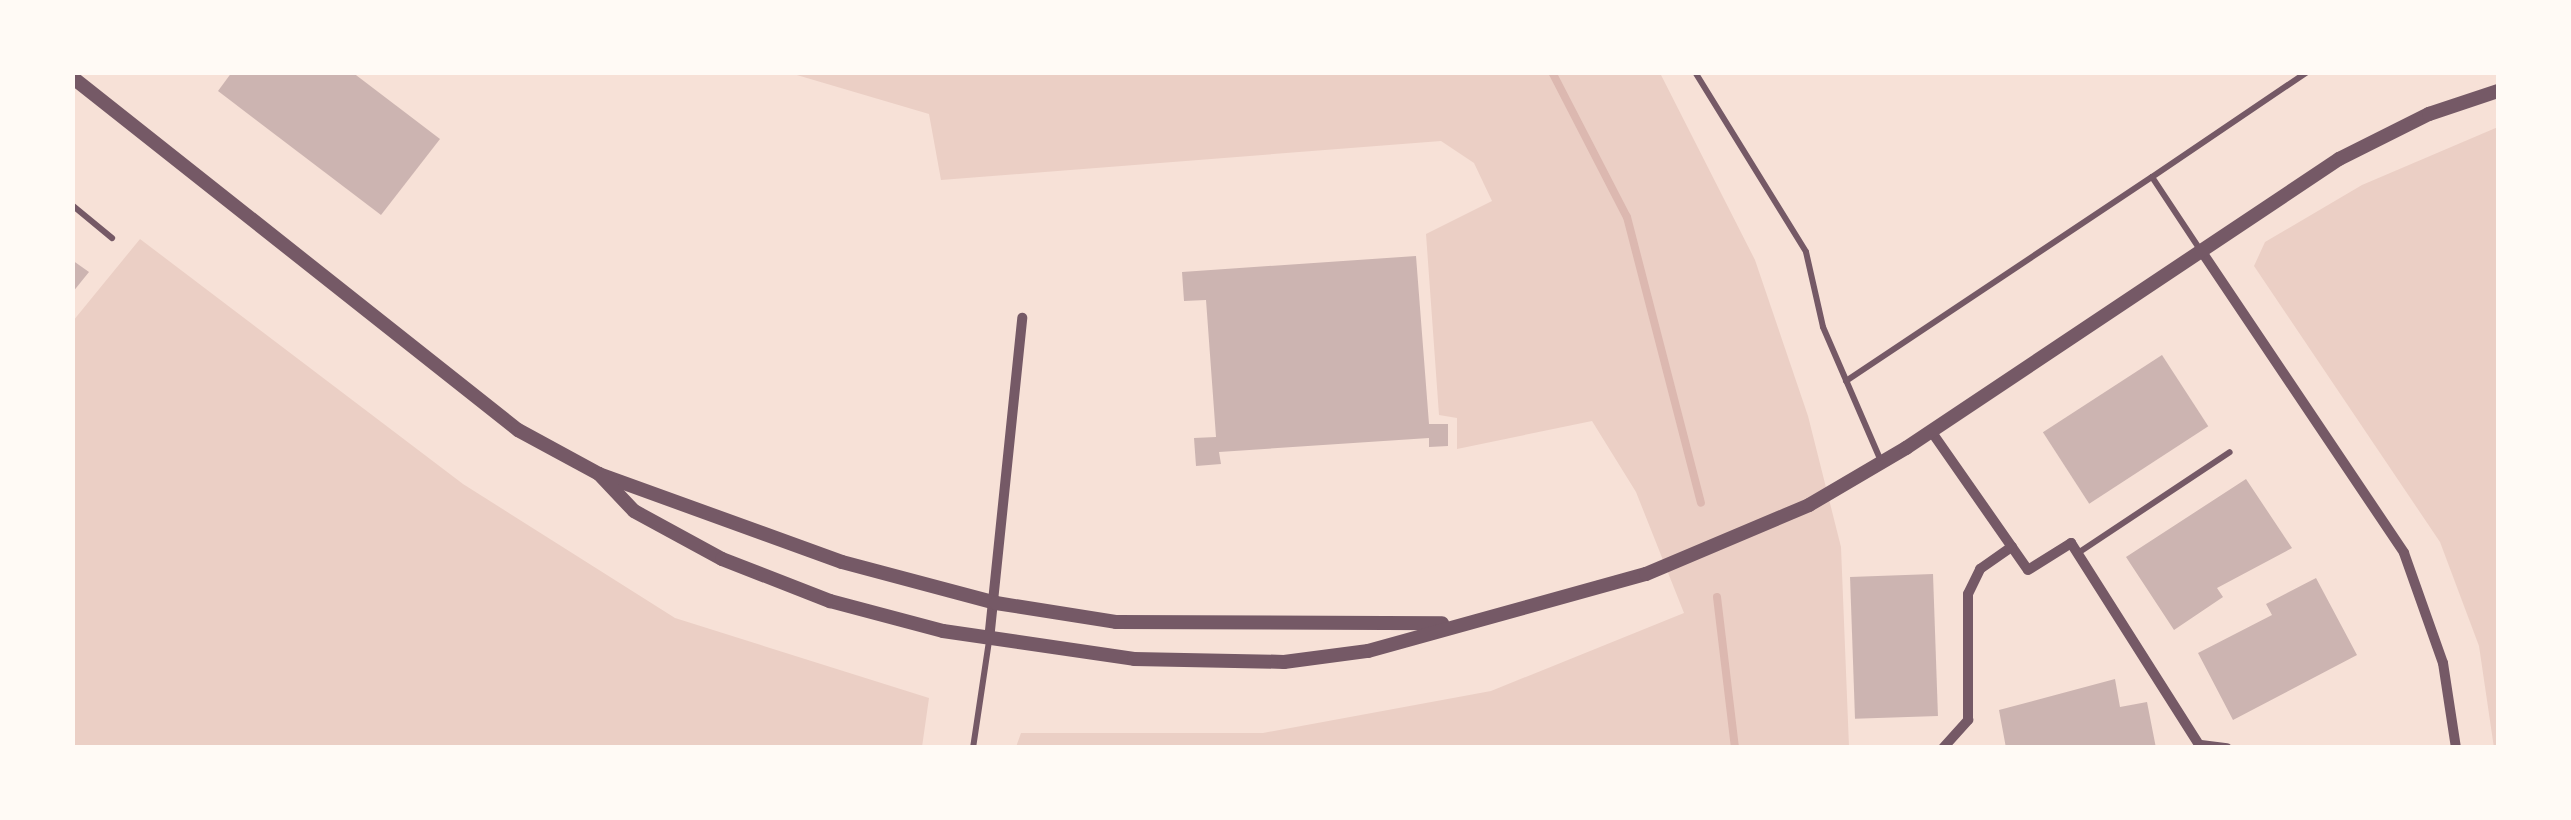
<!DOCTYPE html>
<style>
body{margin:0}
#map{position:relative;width:2571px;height:820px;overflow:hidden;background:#f7e1d7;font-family:Commissioner,sans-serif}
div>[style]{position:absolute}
.green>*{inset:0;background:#ebcfc5}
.stream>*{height:8px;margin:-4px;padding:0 4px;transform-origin:4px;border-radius:4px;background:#dcb8b0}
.building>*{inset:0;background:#ccb4b1;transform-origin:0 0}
.service>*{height:6px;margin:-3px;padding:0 3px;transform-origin:3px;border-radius:3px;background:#755966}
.minor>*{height:10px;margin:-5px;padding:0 5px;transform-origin:5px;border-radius:5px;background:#755966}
.tertiary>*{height:14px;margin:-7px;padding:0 7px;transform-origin:7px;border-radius:7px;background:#755966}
span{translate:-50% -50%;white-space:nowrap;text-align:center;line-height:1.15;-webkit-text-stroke:8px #fffaf5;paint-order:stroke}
.frame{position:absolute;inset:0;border:75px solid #fffaf5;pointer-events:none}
</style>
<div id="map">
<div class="green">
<div style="clip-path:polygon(790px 73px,1660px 73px,1755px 260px,1808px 416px,1841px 547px,1849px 747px,1016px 747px,1021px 733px,1263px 733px,1491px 691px,1684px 613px,1636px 492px,1592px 421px,1457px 449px,1457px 418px,1439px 415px,1426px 234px,1492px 201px,1474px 163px,1441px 141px,941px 180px,929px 114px)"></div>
<div style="clip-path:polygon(2498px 127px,2498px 747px,2494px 748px,2479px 646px,2440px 542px,2254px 266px,2265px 242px,2362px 185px)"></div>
<div style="clip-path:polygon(140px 239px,463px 484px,675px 618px,929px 698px,922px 747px,73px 747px,73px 321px)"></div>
</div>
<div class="stream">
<div style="left:1552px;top:72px;width:163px;rotate:62.7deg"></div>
<div style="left:1627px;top:217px;width:295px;rotate:75.5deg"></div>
<div style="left:1717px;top:597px;width:152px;rotate:83.2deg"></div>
</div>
<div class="building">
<div style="clip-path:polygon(232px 72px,352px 72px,440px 139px,381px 215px,218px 91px)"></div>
<div style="clip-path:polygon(1416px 256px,1429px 424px,1448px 424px,1448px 446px,1429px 447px,1429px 438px,1219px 452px,1221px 464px,1196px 466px,1194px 438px,1216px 437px,1206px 300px,1184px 301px,1182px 272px)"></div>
<div style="clip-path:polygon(72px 260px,89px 272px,72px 293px)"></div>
<div style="left:2162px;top:355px;width:85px;height:142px;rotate:57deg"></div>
<div style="clip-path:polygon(2246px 479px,2292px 548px,2217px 588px,2223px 597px,2174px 630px,2126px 557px)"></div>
<div style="left:1933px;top:574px;width:142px;height:83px;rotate:88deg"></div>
<div style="clip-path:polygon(2316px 578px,2357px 655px,2233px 720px,2198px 653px,2272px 615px,2266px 604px)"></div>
<div style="clip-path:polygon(2115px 679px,2120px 707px,2147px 702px,2156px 748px,2006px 748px,1999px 710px)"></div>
</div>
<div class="service">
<div style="left:1695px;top:72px;width:211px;rotate:58.3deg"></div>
<div style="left:1806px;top:252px;width:77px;rotate:77.2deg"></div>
<div style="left:1823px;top:327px;width:146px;rotate:66.6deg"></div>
<div style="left:72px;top:205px;width:52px;rotate:39.5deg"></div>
<div style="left:2199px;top:248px;width:85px;rotate:-123.5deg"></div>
<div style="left:2152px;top:177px;width:187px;rotate:-34.1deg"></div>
<div style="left:1846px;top:381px;width:368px;rotate:-33.7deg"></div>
<div style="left:2078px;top:553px;width:182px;rotate:-33.6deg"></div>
<div style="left:973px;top:748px;width:108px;rotate:-81.5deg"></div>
</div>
<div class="minor">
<div style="left:2200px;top:249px;width:366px;rotate:56.1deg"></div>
<div style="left:2404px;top:553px;width:117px;rotate:70.5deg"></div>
<div style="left:2443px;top:663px;width:86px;rotate:81.3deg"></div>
<div style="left:1931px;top:431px;width:169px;rotate:55.1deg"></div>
<div style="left:2028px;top:570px;width:51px;rotate:-32.1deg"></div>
<div style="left:2071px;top:543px;width:243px;rotate:57.6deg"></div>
<div style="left:989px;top:640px;width:324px;rotate:-84.1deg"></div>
<div style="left:2201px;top:745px;width:26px;rotate:7deg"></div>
<div style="left:1943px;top:748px;width:38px;rotate:-48deg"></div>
<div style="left:1968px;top:720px;width:126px;rotate:-90deg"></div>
<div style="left:1968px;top:594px;width:28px;rotate:-64deg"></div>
<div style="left:1980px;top:569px;width:39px;rotate:-35deg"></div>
</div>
<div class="tertiary">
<div style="left:72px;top:77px;width:569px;rotate:38.36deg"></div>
<div style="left:518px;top:430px;width:92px;rotate:28.5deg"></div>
<div style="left:599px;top:474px;width:258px;rotate:19.9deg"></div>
<div style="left:842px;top:562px;width:159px;rotate:14.9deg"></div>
<div style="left:996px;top:603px;width:121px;rotate:9deg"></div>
<div style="left:1116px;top:622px;width:326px;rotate:0.2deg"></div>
<div style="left:599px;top:474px;width:51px;rotate:46.6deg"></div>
<div style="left:634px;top:511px;width:100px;rotate:28.6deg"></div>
<div style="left:722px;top:559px;width:116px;rotate:21.3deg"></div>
<div style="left:830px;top:601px;width:117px;rotate:14.9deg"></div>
<div style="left:943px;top:631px;width:193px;rotate:8.3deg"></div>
<div style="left:1134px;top:659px;width:150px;rotate:1.1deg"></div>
<div style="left:1284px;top:662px;width:85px;rotate:-7.5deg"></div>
<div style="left:1368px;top:651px;width:288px;rotate:-15.5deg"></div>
<div style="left:1646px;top:574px;width:177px;rotate:-22.9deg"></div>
<div style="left:1809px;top:505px;width:113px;rotate:-30.4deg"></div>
<div style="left:1906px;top:448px;width:521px;rotate:-33.72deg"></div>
<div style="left:2339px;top:159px;width:101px;rotate:-26.6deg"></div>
<div style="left:2429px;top:114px;width:73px;rotate:-18.4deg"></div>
</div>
<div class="frame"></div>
</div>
